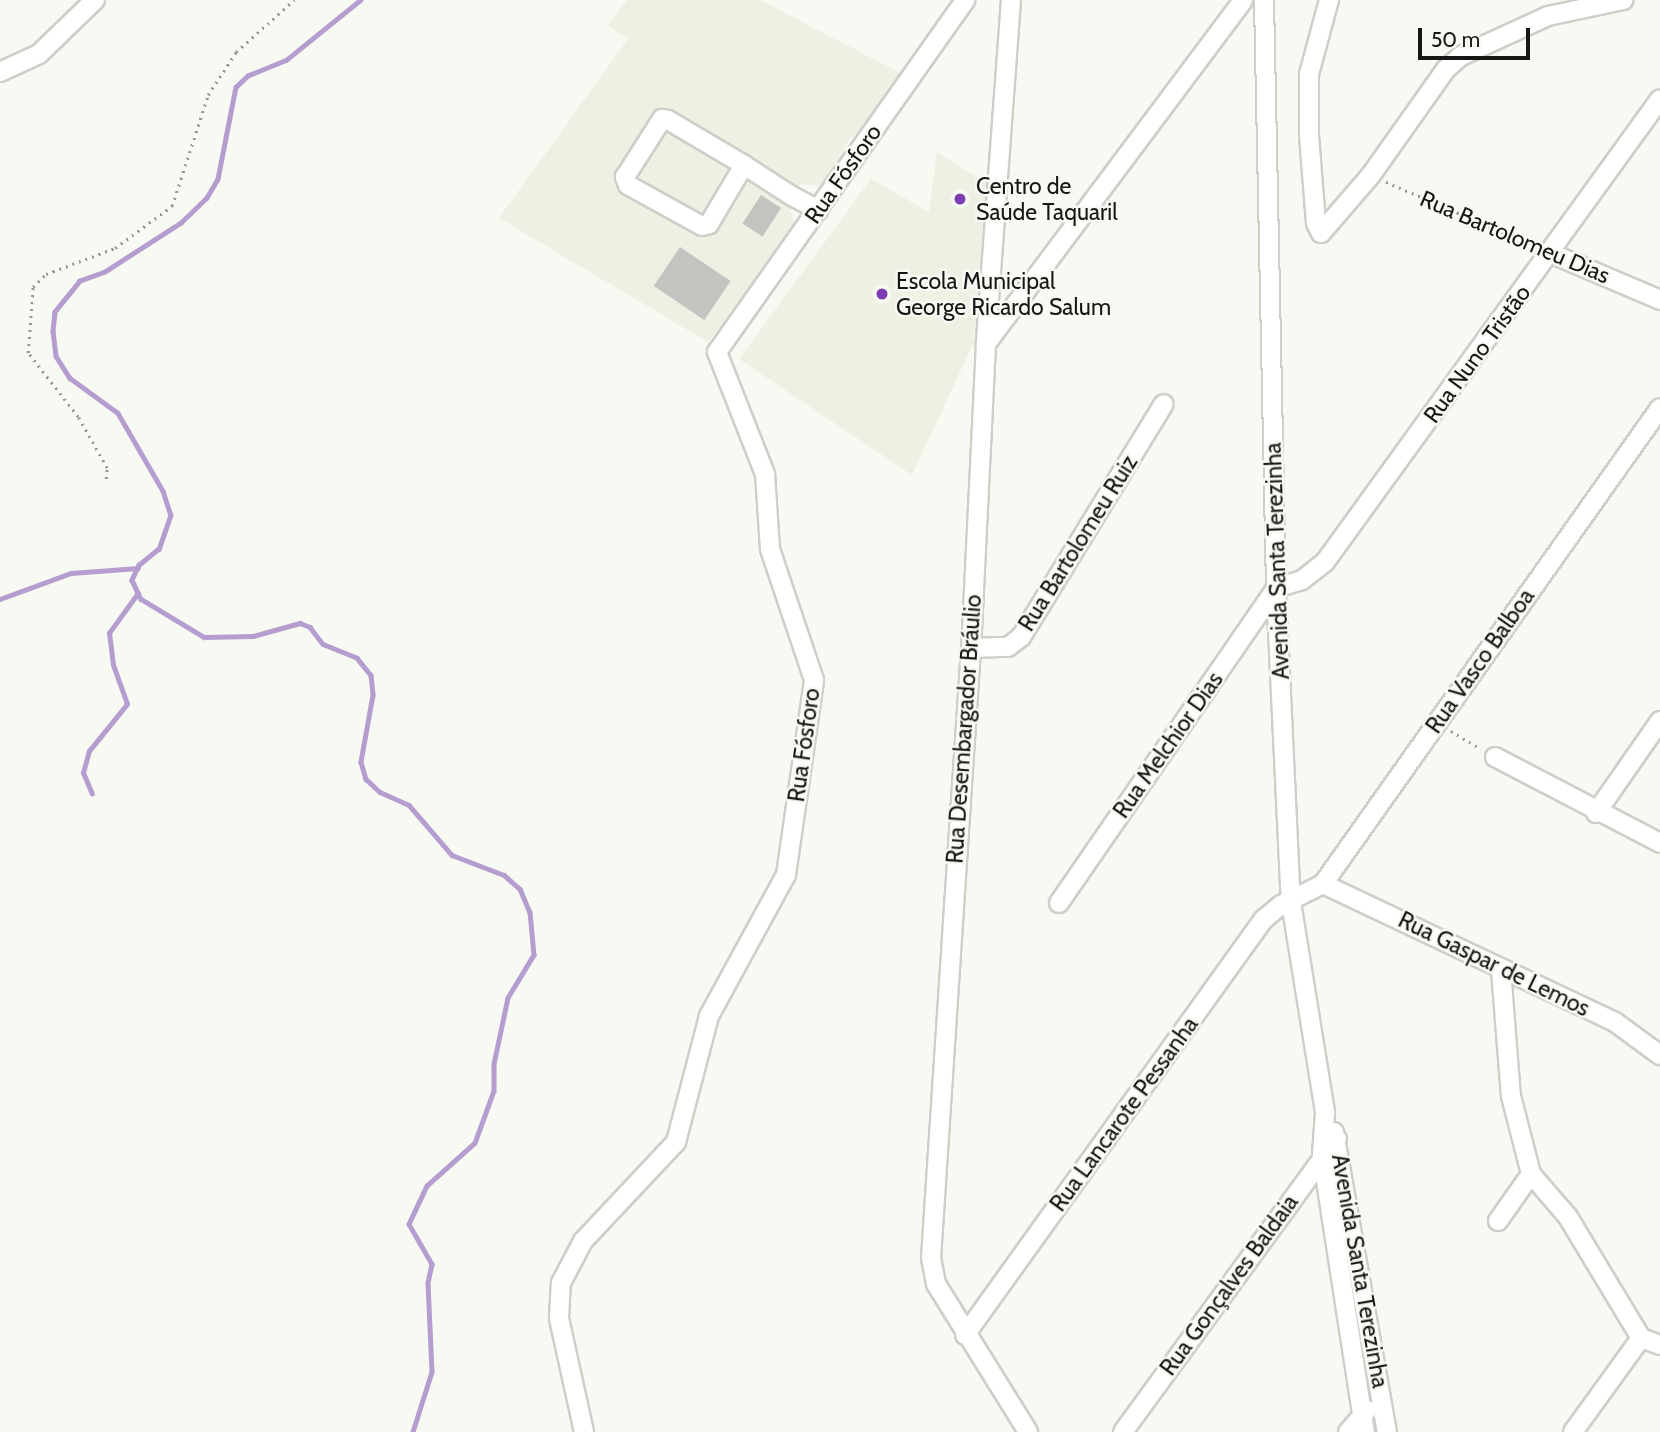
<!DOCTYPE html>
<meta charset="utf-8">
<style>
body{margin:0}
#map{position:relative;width:1660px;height:1432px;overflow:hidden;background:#f7f9f3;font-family:Cabin,sans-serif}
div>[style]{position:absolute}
.built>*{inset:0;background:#ecf1e3}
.stream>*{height:4.5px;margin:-2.25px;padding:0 2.25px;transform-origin:2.25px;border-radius:2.25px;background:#b59ecf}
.building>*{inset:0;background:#c2c4bf;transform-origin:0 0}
.path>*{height:2.5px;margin-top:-1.25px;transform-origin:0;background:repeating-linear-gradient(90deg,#969793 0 2px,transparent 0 7px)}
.roads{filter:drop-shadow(2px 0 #cdcfc9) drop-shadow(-2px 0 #cdcfc9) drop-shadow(0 2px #cdcfc9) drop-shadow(0 -2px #cdcfc9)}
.minor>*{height:18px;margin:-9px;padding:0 9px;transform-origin:9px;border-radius:9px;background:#fff}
.dots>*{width:19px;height:19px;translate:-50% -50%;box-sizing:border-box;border:4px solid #f7f9f3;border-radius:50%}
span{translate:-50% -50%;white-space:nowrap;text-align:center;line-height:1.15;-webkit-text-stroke:5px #f7f9f3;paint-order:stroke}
.street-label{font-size:23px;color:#171816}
.poi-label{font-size:23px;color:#171816}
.left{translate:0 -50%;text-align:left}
.scale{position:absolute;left:1418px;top:28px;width:112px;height:32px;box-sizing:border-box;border:4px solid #171816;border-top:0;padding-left:9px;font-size:21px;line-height:24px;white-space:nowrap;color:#171816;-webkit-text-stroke:5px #f7f9f3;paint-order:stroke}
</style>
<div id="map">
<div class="built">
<div style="clip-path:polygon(627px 0,760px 0,906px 76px,864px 134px,850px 138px,823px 186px,801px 184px,789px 205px,795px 227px,708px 342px,499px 218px,628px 39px,608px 26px)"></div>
<div style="clip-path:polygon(937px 152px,991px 186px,973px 344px,912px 475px,739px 359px,871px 179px,929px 212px)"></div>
</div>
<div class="stream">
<div style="left:361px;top:0;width:95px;rotate:141deg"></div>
<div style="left:287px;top:60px;width:42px;rotate:157.7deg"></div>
<div style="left:248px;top:76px;width:16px;rotate:137deg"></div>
<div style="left:236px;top:87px;width:94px;rotate:101.1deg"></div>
<div style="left:218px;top:179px;width:22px;rotate:120deg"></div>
<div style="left:207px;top:198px;width:36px;rotate:136deg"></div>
<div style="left:181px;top:223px;width:90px;rotate:147.2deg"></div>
<div style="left:105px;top:272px;width:27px;rotate:160deg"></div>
<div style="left:80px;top:281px;width:40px;rotate:129deg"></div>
<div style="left:55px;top:312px;width:19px;rotate:96deg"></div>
<div style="left:53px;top:331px;width:25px;rotate:83deg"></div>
<div style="left:56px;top:356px;width:26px;rotate:58deg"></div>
<div style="left:70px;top:378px;width:59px;rotate:36.1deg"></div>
<div style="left:118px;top:413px;width:90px;rotate:60deg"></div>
<div style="left:163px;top:491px;width:25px;rotate:72deg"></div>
<div style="left:171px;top:515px;width:36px;rotate:109deg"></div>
<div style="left:159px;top:549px;width:26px;rotate:141deg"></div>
<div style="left:139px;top:565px;width:17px;rotate:115deg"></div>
<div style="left:132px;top:580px;width:21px;rotate:65deg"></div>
<div style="left:141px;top:599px;width:74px;rotate:31.1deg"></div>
<div style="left:204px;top:637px;width:49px;rotate:-1.2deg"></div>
<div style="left:253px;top:636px;width:49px;rotate:-15.5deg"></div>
<div style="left:300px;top:623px;width:11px;rotate:22deg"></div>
<div style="left:310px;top:627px;width:21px;rotate:53deg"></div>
<div style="left:323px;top:644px;width:37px;rotate:22deg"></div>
<div style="left:357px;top:658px;width:22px;rotate:51deg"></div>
<div style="left:371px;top:675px;width:20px;rotate:84deg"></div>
<div style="left:373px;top:695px;width:68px;rotate:100.2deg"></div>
<div style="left:361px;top:762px;width:18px;rotate:74deg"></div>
<div style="left:366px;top:779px;width:19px;rotate:43deg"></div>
<div style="left:380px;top:792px;width:32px;rotate:24deg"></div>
<div style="left:409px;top:805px;width:66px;rotate:49.3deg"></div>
<div style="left:452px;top:855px;width:56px;rotate:21deg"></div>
<div style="left:504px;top:875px;width:21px;rotate:41deg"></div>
<div style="left:520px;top:889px;width:25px;rotate:67deg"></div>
<div style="left:530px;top:912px;width:43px;rotate:84.7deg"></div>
<div style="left:534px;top:955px;width:50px;rotate:121.2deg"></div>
<div style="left:508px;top:998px;width:67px;rotate:102deg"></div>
<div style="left:494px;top:1064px;width:27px;rotate:90deg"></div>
<div style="left:494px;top:1091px;width:55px;rotate:110.1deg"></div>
<div style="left:475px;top:1143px;width:64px;rotate:138.1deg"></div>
<div style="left:427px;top:1186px;width:42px;rotate:115.3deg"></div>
<div style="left:409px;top:1224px;width:46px;rotate:60.1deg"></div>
<div style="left:432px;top:1264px;width:19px;rotate:102deg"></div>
<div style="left:428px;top:1283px;width:89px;rotate:87.4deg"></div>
<div style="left:432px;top:1372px;width:63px;rotate:107.6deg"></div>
<div style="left:0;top:599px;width:76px;rotate:-20.1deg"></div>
<div style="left:71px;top:573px;width:67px;rotate:-4.3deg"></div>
<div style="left:92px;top:794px;width:23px;rotate:-113deg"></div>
<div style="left:83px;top:773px;width:23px;rotate:-75deg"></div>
<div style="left:89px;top:751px;width:60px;rotate:-51deg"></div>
<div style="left:127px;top:704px;width:41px;rotate:-109.7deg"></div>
<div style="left:113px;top:665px;width:32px;rotate:-97deg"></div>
<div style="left:109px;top:633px;width:49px;rotate:-54.1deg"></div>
</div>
<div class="building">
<div style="left:761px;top:195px;width:24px;height:34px;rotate:33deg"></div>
<div style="left:680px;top:247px;width:61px;height:47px;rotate:34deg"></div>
</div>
<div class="path">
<div style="left:1386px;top:182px;width:162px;rotate:23.2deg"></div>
<div style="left:106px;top:479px;width:11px;rotate:-85deg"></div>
<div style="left:107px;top:468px;width:59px;rotate:-119.6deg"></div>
<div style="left:78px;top:417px;width:81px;rotate:-128deg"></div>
<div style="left:28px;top:353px;width:66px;rotate:-85.7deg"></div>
<div style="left:33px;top:287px;width:18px;rotate:-45deg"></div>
<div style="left:46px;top:274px;width:74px;rotate:-20.6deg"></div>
<div style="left:115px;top:248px;width:71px;rotate:-36.4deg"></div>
<div style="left:172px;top:206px;width:117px;rotate:-72deg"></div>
<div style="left:208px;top:95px;width:51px;rotate:-56.9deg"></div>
<div style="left:236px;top:52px;width:78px;rotate:-41.9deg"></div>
<div style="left:1451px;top:731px;width:35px;rotate:31deg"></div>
</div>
<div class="roads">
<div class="minor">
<div style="left:1011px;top:0;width:345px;rotate:94.2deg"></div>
<div style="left:986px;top:344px;width:304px;rotate:92.8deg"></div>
<div style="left:971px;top:648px;width:611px;rotate:93.75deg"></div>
<div style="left:931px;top:1258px;width:26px;rotate:79deg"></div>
<div style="left:936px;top:1284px;width:174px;rotate:58.1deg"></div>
<div style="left:1264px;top:0;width:588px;rotate:88.83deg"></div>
<div style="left:1276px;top:588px;width:314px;rotate:87.3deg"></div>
<div style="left:1291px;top:902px;width:214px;rotate:80.8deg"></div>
<div style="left:1325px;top:1113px;width:42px;rotate:94.1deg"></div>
<div style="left:1322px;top:1155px;width:280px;rotate:81.2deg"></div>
<div style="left:1329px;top:0;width:77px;rotate:105.1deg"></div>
<div style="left:1309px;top:74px;width:62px;rotate:90deg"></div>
<div style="left:1309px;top:136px;width:87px;rotate:85.4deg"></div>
<div style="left:1316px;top:223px;width:11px;rotate:63deg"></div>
<div style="left:1321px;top:233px;width:77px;rotate:-49.2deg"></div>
<div style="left:1371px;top:175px;width:130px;rotate:-54.7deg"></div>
<div style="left:1446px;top:69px;width:20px;rotate:-41deg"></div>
<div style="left:1461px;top:56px;width:96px;rotate:-24.7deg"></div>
<div style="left:1548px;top:16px;width:77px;rotate:-12deg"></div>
<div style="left:0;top:72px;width:43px;rotate:-24.8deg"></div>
<div style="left:39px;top:54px;width:78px;rotate:-44deg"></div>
<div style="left:744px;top:165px;width:69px;rotate:120.7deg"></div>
<div style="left:709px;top:224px;width:7px;rotate:164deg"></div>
<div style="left:702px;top:226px;width:85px;rotate:-151deg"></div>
<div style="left:628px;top:185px;width:9px;rotate:-111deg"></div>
<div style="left:625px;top:177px;width:69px;rotate:-57.5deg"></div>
<div style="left:662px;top:119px;width:6px;rotate:9deg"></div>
<div style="left:668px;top:120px;width:88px;rotate:30.6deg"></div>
<div style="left:744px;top:165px;width:57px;rotate:32.9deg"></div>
<div style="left:792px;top:196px;width:30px;rotate:28deg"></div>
<div style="left:1550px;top:253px;width:120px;rotate:23.1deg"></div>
<div style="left:986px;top:344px;width:429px;rotate:-53.2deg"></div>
<div style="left:1276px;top:588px;width:27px;rotate:-17deg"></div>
<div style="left:1302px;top:580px;width:29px;rotate:-38deg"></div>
<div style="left:1325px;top:562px;width:571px;rotate:-54.11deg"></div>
<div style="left:971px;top:648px;width:37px;rotate:-2deg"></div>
<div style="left:1008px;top:647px;width:16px;rotate:-38deg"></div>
<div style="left:1021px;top:637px;width:273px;rotate:-58.5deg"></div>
<div style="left:1495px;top:757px;width:186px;rotate:27.5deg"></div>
<div style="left:1596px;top:813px;width:112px;rotate:-55.2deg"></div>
<div style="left:1323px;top:884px;width:323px;rotate:25.3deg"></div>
<div style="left:1615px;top:1022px;width:56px;rotate:36.3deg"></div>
<div style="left:1059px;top:903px;width:383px;rotate:-55.4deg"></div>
<div style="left:1501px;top:970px;width:126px;rotate:85.5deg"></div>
<div style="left:1511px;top:1096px;width:81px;rotate:75.6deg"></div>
<div style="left:1531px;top:1174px;width:57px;rotate:49.3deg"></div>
<div style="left:1568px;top:1217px;width:141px;rotate:58.9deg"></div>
<div style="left:1641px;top:1338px;width:20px;rotate:20deg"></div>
<div style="left:1334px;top:1132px;width:305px;rotate:80deg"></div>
<div style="left:1498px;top:1221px;width:57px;rotate:-54.9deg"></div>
<div style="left:965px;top:1335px;width:511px;rotate:-54.32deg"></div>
<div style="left:1263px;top:920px;width:23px;rotate:-40deg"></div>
<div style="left:1281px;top:905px;width:47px;rotate:-26.6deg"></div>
<div style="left:1323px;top:884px;width:583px;rotate:-54.7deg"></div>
<div style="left:584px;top:1432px;width:117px;rotate:-102.4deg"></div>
<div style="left:559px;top:1318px;width:35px;rotate:-87deg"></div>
<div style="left:561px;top:1283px;width:47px;rotate:-62.4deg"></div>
<div style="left:583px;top:1241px;width:136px;rotate:-46.8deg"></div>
<div style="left:676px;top:1142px;width:130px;rotate:-75.3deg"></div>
<div style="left:709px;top:1016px;width:161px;rotate:-61.4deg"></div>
<div style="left:786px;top:875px;width:197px;rotate:-81.8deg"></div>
<div style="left:814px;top:680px;width:138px;rotate:-108.6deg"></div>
<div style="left:770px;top:549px;width:75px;rotate:-93.8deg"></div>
<div style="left:765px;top:474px;width:131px;rotate:-111.5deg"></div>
<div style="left:717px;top:352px;width:431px;rotate:-54.8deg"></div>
<div style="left:1123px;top:1432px;width:363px;rotate:-53.9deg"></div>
<div style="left:1348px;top:1432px;width:29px;rotate:-49deg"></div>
<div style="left:1573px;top:1432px;width:116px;rotate:-54.1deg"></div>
</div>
</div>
<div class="dots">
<div style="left:960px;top:199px;background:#7e3db2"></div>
<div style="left:882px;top:294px;background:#7e3db2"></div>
</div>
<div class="street-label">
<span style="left:843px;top:174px;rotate:-55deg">Rua Fósforo</span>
<span style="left:1515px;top:237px;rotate:23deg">Rua Bartolomeu Dias</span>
<span style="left:1477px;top:354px;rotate:-54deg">Rua Nuno Tristão</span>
<span style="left:1078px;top:543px;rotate:-58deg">Rua Bartolomeu Ruiz</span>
<span style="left:1277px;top:561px;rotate:-92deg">Avenida Santa Terezinha</span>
<span style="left:1480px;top:661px;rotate:-55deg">Rua Vasco Balboa</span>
<span style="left:964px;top:729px;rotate:-86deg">Rua Desembargador Bráulio</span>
<span style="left:804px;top:745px;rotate:-82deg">Rua Fósforo</span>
<span style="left:1168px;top:745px;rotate:-55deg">Rua Melchior Dias</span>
<span style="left:1494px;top:964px;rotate:26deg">Rua Gaspar de Lemos</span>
<span style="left:1124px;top:1114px;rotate:-54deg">Rua Lancarote Pessanha</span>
<span style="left:1360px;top:1271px;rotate:80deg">Avenida Santa Terezinha</span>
<span style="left:1229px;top:1285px;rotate:-54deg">Rua Gonçalves Baldaia</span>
</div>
<div class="poi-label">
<span class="left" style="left:976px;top:199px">Centro de<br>Saúde Taquaril</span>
<span class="left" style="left:896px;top:294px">Escola Municipal<br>George Ricardo Salum</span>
</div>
<div class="scale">50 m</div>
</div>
